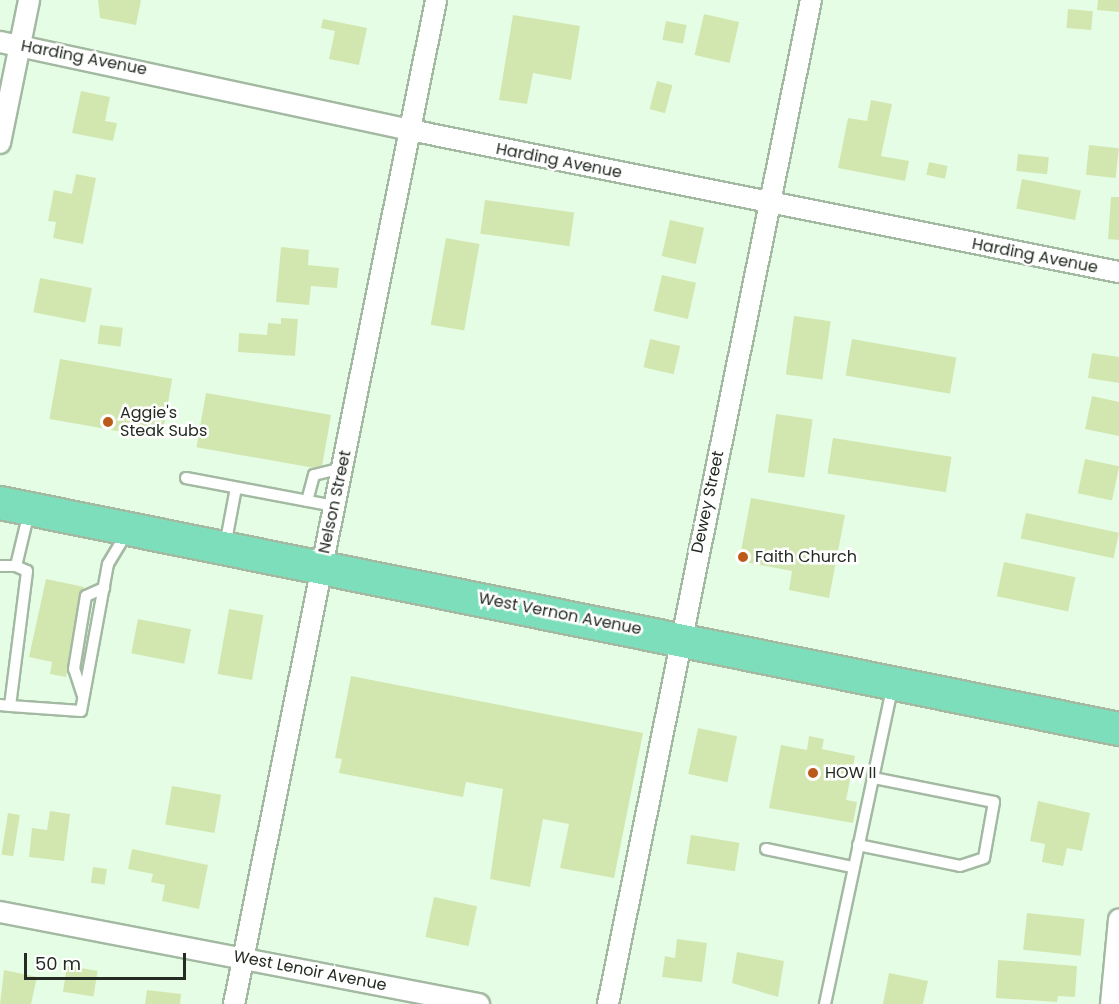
<!DOCTYPE html>
<style>
body{margin:0}
#map{position:relative;width:1119px;height:1004px;overflow:hidden;background:#e6fde5;font-family:Poppins,sans-serif}
div>[style]{position:absolute}
.building>*{inset:0;background:#d2e7b0;transform-origin:0 0}
.roads{filter:drop-shadow(2px 0 #a3b9a2) drop-shadow(-2px 0 #a3b9a2) drop-shadow(0 2px #a3b9a2) drop-shadow(0 -2px #a3b9a2)}
.service>*{height:10px;margin:-5px;padding:0 5px;transform-origin:5px;border-radius:5px;background:#fff}
.minor>*{height:20px;margin:-10px;padding:0 10px;transform-origin:10px;border-radius:10px;background:#fff}
.primary>*{height:32px;margin:-16px;padding:0 16px;transform-origin:16px;border-radius:16px;background:#7cdebb}
.dots>*{width:16px;height:16px;translate:-50% -50%;box-sizing:border-box;border:3px solid #fff;border-radius:50%}
span{translate:-50% -50%;white-space:nowrap;text-align:center;line-height:1.15;-webkit-text-stroke:5px #fff;paint-order:stroke}
.street-label{font-size:16px;color:#232b22}
.poi-label{font-size:16px;color:#232b22}
.left{translate:0 -50%;text-align:left}
.scale{position:absolute;left:24px;top:953px;width:162px;height:27px;box-sizing:border-box;border:3px solid #232b22;border-top:0;padding-left:8px;font-size:18px;line-height:21px;white-space:nowrap;color:#232b22;-webkit-text-stroke:4px #fff;paint-order:stroke}
</style>
<div id="map">
<div class="building">
<div style="clip-path:polygon(98px 0,141px 0,136px 25px,100px 18px)"></div>
<div style="clip-path:polygon(1098px 0,1119px 0,1119px 12px,1097px 10px)"></div>
<div style="left:1068px;top:9px;width:25px;height:19px;rotate:5deg"></div>
<div style="left:704px;top:14px;width:36px;height:42px;rotate:13deg"></div>
<div style="clip-path:polygon(513px 15px,580px 26px,571px 80px,533px 73px,527px 104px,499px 100px)"></div>
<div style="clip-path:polygon(323px 19px,367px 28px,359px 65px,329px 59px,335px 31px,321px 28px)"></div>
<div style="left:666px;top:21px;width:21px;height:19px;rotate:11deg"></div>
<div style="left:657px;top:81px;width:16px;height:29px;rotate:15deg"></div>
<div style="clip-path:polygon(81px 91px,110px 97px,105px 121px,117px 123px,113px 141px,72px 133px)"></div>
<div style="clip-path:polygon(871px 100px,892px 104px,881px 156px,909px 161px,905px 181px,838px 168px,848px 118px,867px 121px)"></div>
<div style="left:1089px;top:145px;width:30px;height:30px;rotate:6deg"></div>
<div style="left:1018px;top:154px;width:31px;height:17px;rotate:6deg"></div>
<div style="left:929px;top:162px;width:19px;height:13px;rotate:12deg"></div>
<div style="clip-path:polygon(76px 174px,96px 178px,83px 244px,53px 238px,56px 222px,48px 221px,54px 190px,72px 194px)"></div>
<div style="left:1022px;top:179px;width:60px;height:30px;rotate:11deg"></div>
<div style="clip-path:polygon(1111px 197px,1119px 197px,1119px 240px,1108px 239px)"></div>
<div style="left:485px;top:200px;width:90px;height:34px;rotate:8deg"></div>
<div style="left:670px;top:220px;width:35px;height:37px;rotate:13deg"></div>
<div style="left:446px;top:238px;width:34px;height:88px;rotate:10deg"></div>
<div style="clip-path:polygon(281px 247px,309px 250px,308px 265px,339px 268px,337px 288px,311px 286px,309px 305px,276px 302px)"></div>
<div style="left:662px;top:275px;width:35px;height:37px;rotate:13deg"></div>
<div style="left:40px;top:278px;width:53px;height:35px;rotate:11deg"></div>
<div style="left:794px;top:316px;width:37px;height:59px;rotate:8deg"></div>
<div style="clip-path:polygon(281px 318px,298px 319px,295px 356px,238px 352px,239px 333px,267px 335px,268px 323px,281px 324px)"></div>
<div style="left:100px;top:325px;width:23px;height:19px;rotate:7deg"></div>
<div style="left:650px;top:339px;width:31px;height:29px;rotate:13deg"></div>
<div style="left:852px;top:339px;width:106px;height:37px;rotate:10deg"></div>
<div style="clip-path:polygon(1092px 353px,1119px 357px,1119px 383px,1088px 378px)"></div>
<div style="left:60px;top:359px;width:114px;height:61px;rotate:10deg"></div>
<div style="left:206px;top:393px;width:127px;height:55px;rotate:10deg"></div>
<div style="clip-path:polygon(1092px 396px,1119px 402px,1119px 436px,1085px 429px)"></div>
<div style="left:776px;top:414px;width:37px;height:59px;rotate:8deg"></div>
<div style="left:833px;top:438px;width:120px;height:36px;rotate:9deg"></div>
<div style="left:1085px;top:459px;width:35px;height:35px;rotate:12deg"></div>
<div style="clip-path:polygon(751px 498px,845px 515px,829px 598px,789px 590px,792px 571px,739px 561px)"></div>
<div style="left:1026px;top:513px;width:95px;height:26px;rotate:12deg"></div>
<div style="left:1004px;top:562px;width:73px;height:35px;rotate:12deg"></div>
<div style="clip-path:polygon(46px 579px,84px 587px,66px 677px,50px 674px,52px 662px,29px 657px)"></div>
<div style="left:229px;top:609px;width:35px;height:66px;rotate:10deg"></div>
<div style="left:138px;top:619px;width:54px;height:35px;rotate:11deg"></div>
<div style="clip-path:polygon(351px 676px,643px 733px,614px 878px,560px 868px,569px 824px,543px 819px,530px 887px,490px 879px,503px 789px,466px 782px,463px 797px,339px 773px,342px 759px,335px 758px)"></div>
<div style="left:698px;top:728px;width:40px;height:47px;rotate:12deg"></div>
<div style="clip-path:polygon(809px 736px,824px 739px,822px 749px,855px 756px,846px 800px,857px 802px,853px 823px,769px 808px,781px 745px,807px 750px)"></div>
<div style="left:172px;top:786px;width:50px;height:39px;rotate:10deg"></div>
<div style="clip-path:polygon(1038px 801px,1090px 813px,1082px 851px,1067px 848px,1063px 866px,1042px 862px,1045px 844px,1030px 841px)"></div>
<div style="clip-path:polygon(50px 811px,70px 814px,64px 861px,29px 857px,32px 828px,47px 830px)"></div>
<div style="left:8px;top:813px;width:12px;height:42px;rotate:9deg"></div>
<div style="left:691px;top:835px;width:49px;height:29px;rotate:9deg"></div>
<div style="clip-path:polygon(132px 849px,208px 865px,199px 909px,162px 901px,165px 885px,151px 882px,153px 874px,128px 869px)"></div>
<div style="left:93px;top:867px;width:14px;height:16px;rotate:8deg"></div>
<div style="left:434px;top:897px;width:44px;height:41px;rotate:12deg"></div>
<div style="left:1027px;top:913px;width:58px;height:37px;rotate:6deg"></div>
<div style="clip-path:polygon(677px 939px,707px 943px,702px 982px,662px 977px,665px 956px,675px 958px)"></div>
<div style="clip-path:polygon(737px 952px,784px 961px,778px 997px,732px 983px)"></div>
<div style="clip-path:polygon(998px 960px,1077px 966px,1075px 997px,1058px 996px,1057px 1002px,996px 998px)"></div>
<div style="left:67px;top:966px;width:31px;height:26px;rotate:9deg"></div>
<div style="clip-path:polygon(4px 970px,37px 977px,31px 1004px,0 1004px)"></div>
<div style="clip-path:polygon(889px 973px,928px 981px,923px 1004px,883px 1004px)"></div>
<div style="clip-path:polygon(147px 990px,181px 994px,180px 1004px,145px 1004px)"></div>
</div>
<div class="roads">
<div class="service">
<div style="left:186px;top:478px;width:151px;rotate:10.7deg"></div>
<div style="left:307px;top:501px;width:27px;rotate:-75deg"></div>
<div style="left:314px;top:475px;width:29px;rotate:-14deg"></div>
<div style="left:225px;top:546px;width:59px;rotate:-79.3deg"></div>
<div style="left:0;top:566px;width:16px"></div>
<div style="left:16px;top:566px;width:56px;rotate:-76.5deg"></div>
<div style="left:83px;top:696px;width:28px;rotate:-108deg"></div>
<div style="left:74px;top:669px;width:74px;rotate:-80.7deg"></div>
<div style="left:86px;top:596px;width:20px;rotate:-24deg"></div>
<div style="left:0;top:705px;width:10px;rotate:6deg"></div>
<div style="left:10px;top:706px;width:136px;rotate:-82.8deg"></div>
<div style="left:27px;top:571px;width:12px;rotate:-156deg"></div>
<div style="left:10px;top:706px;width:71px;rotate:4deg"></div>
<div style="left:81px;top:711px;width:149px;rotate:-79.6deg"></div>
<div style="left:108px;top:564px;width:39px;rotate:-59deg"></div>
<div style="left:858px;top:845px;width:104px;rotate:11.6deg"></div>
<div style="left:960px;top:866px;width:25px;rotate:-18deg"></div>
<div style="left:984px;top:858px;width:57px;rotate:-79.9deg"></div>
<div style="left:994px;top:802px;width:122px;rotate:-168.7deg"></div>
<div style="left:766px;top:849px;width:88px;rotate:11.8deg"></div>
<div style="left:825px;top:1004px;width:326px;rotate:-78deg"></div>
</div>
<div class="minor">
<div style="left:0;top:42px;width:419px;rotate:12.1deg"></div>
<div style="left:410px;top:130px;width:723px;rotate:11.33deg"></div>
<div style="left:0;top:143px;width:146px;rotate:-78.5deg"></div>
<div style="left:0;top:912px;width:488px;rotate:10.9deg"></div>
<div style="left:234px;top:1004px;width:1024px;rotate:-78.62deg"></div>
<div style="left:608px;top:1004px;width:1024px;rotate:-78.57deg"></div>
<div style="left:1111px;top:1004px;width:85px;rotate:-84.6deg"></div>
</div>
<div class="primary">
<div style="left:0;top:503px;width:1142px;rotate:11.42deg"></div>
</div>
</div>
<div class="dots">
<div style="left:108px;top:422px;background:#bc5b19"></div>
<div style="left:743px;top:557px;background:#bc5b19"></div>
<div style="left:813px;top:773px;background:#bc5b19"></div>
</div>
<div class="street-label">
<span style="left:84px;top:58px;rotate:11deg">Harding Avenue</span>
<span style="left:559px;top:161px;rotate:11deg">Harding Avenue</span>
<span style="left:1035px;top:256px;rotate:11deg">Harding Avenue</span>
<span style="left:335px;top:502px;rotate:-78deg">Nelson Street</span>
<span style="left:708px;top:502px;rotate:-78deg">Dewey Street</span>
<span style="left:560px;top:614px;rotate:11deg">West Vernon Avenue</span>
<span style="left:310px;top:971px;rotate:11deg">West Lenoir Avenue</span>
</div>
<div class="poi-label">
<span class="left" style="left:120px;top:422px">Aggie's<br>Steak Subs</span>
<span class="left" style="left:755px;top:557px">Faith Church</span>
<span class="left" style="left:825px;top:773px">HOW II</span>
</div>
<div class="scale">50 m</div>
</div>
